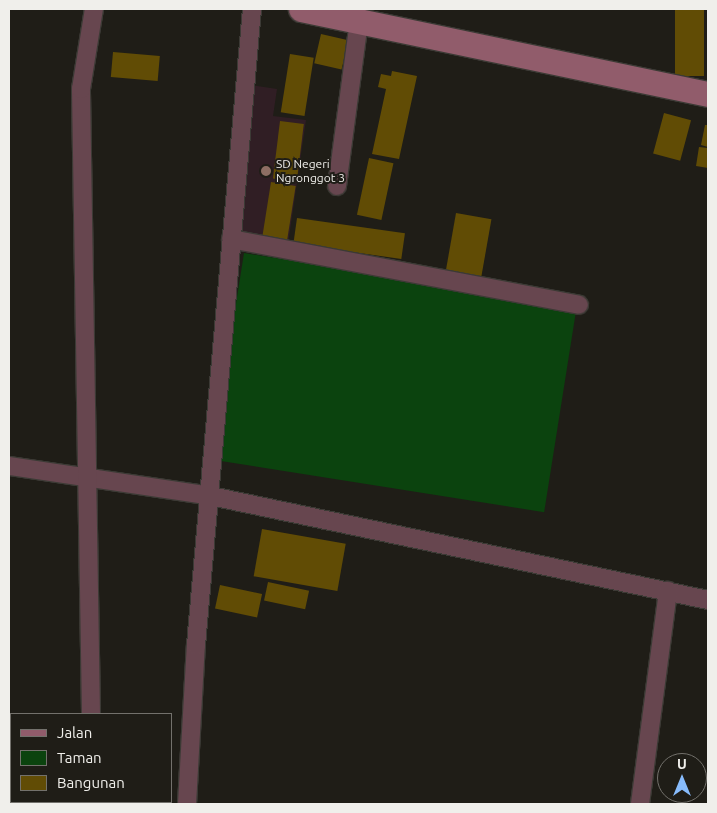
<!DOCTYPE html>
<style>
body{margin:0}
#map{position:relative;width:717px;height:813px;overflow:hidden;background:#1f1d17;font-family:Ubuntu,sans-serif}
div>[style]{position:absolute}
.education>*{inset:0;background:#301e24}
.green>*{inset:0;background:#0b430e;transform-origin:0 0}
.building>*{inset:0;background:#614c05;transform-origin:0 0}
.roads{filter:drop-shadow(1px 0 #3c3a35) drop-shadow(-1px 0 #3c3a35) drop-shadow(0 1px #3c3a35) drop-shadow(0 -1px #3c3a35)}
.street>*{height:18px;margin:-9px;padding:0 9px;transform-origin:9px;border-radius:9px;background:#67464f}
.secondary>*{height:25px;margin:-12.5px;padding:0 12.5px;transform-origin:12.5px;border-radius:12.5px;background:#915c6b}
.dots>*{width:14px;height:14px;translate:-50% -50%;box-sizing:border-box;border:2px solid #1f1d17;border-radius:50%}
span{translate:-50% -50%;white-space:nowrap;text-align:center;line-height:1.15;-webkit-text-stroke:4px #1f1d17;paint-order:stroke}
.poi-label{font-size:12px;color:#f0efeb}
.left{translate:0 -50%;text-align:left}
.frame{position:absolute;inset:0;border:10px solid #f0efeb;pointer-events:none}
.legend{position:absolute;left:10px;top:713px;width:162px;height:90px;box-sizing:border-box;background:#1f1d17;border:1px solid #73716c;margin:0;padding:6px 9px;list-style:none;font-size:15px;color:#f0efeb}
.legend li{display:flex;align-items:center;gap:10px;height:25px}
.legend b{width:25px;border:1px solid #73716c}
.north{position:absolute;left:657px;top:753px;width:50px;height:50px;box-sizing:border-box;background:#1f1d17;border:1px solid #73716c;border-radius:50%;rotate:0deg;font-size:14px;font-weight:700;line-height:20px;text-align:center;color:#f0efeb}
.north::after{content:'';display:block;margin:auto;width:18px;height:22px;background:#87bbfb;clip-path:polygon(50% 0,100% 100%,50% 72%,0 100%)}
</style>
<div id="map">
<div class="education">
<div style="clip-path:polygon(245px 84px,277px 89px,273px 116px,306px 120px,288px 244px,236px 235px)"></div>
</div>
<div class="green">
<div style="left:244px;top:253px;width:337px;height:209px;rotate:9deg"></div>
</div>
<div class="building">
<div style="left:675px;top:9px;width:29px;height:67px"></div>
<div style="left:321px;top:34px;width:28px;height:30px;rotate:13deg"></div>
<div style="left:113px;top:52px;width:47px;height:25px;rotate:5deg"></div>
<div style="left:290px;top:54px;width:24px;height:59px;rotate:9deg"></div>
<div style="clip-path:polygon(392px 71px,417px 76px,399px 159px,372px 154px,386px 89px,378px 87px,381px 74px,391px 76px)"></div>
<div style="left:664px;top:113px;width:28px;height:42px;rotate:15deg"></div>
<div style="left:280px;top:121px;width:24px;height:58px;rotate:7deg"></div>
<div style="clip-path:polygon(705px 125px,708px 125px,708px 147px,701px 145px)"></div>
<div style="clip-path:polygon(699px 147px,708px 148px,708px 168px,696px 166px)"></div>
<div style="left:369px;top:158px;width:25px;height:58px;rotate:12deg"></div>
<div style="left:271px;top:182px;width:25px;height:58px;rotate:9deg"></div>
<div style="left:456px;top:213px;width:36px;height:69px;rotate:10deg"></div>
<div style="left:297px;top:218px;width:109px;height:26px;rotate:8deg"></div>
<div style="left:262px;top:529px;width:85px;height:48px;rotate:10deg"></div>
<div style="left:268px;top:582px;width:42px;height:19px;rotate:12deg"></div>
<div style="left:220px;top:585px;width:43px;height:24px;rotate:12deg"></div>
</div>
<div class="roads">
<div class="street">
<div style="left:337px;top:186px;width:166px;rotate:-82.4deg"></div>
<div style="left:231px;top:239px;width:354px;rotate:10.7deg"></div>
<div style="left:9px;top:466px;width:204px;rotate:8.4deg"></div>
<div style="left:211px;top:496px;width:508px;rotate:11.82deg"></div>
<div style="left:91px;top:714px;width:625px;rotate:-90.92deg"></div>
<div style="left:81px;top:89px;width:81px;rotate:-80.8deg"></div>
<div style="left:92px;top:802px;width:2px;rotate:90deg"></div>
<div style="left:187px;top:804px;width:159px;rotate:-86.8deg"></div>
<div style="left:196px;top:645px;width:638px;rotate:-84.97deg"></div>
<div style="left:640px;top:804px;width:215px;rotate:-82.5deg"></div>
</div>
<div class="secondary">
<div style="left:301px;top:9px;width:416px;rotate:11.8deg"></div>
</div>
</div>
<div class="dots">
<div style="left:266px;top:171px;background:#8d6e63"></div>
</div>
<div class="poi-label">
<span class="left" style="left:276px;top:171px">SD Negeri<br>Ngronggot 3</span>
</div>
<div class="frame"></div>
<ul class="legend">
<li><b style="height:6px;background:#915c6b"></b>Jalan</li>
<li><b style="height:14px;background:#0b430e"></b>Taman</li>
<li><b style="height:14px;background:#614c05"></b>Bangunan</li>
</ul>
<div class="north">U</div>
</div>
